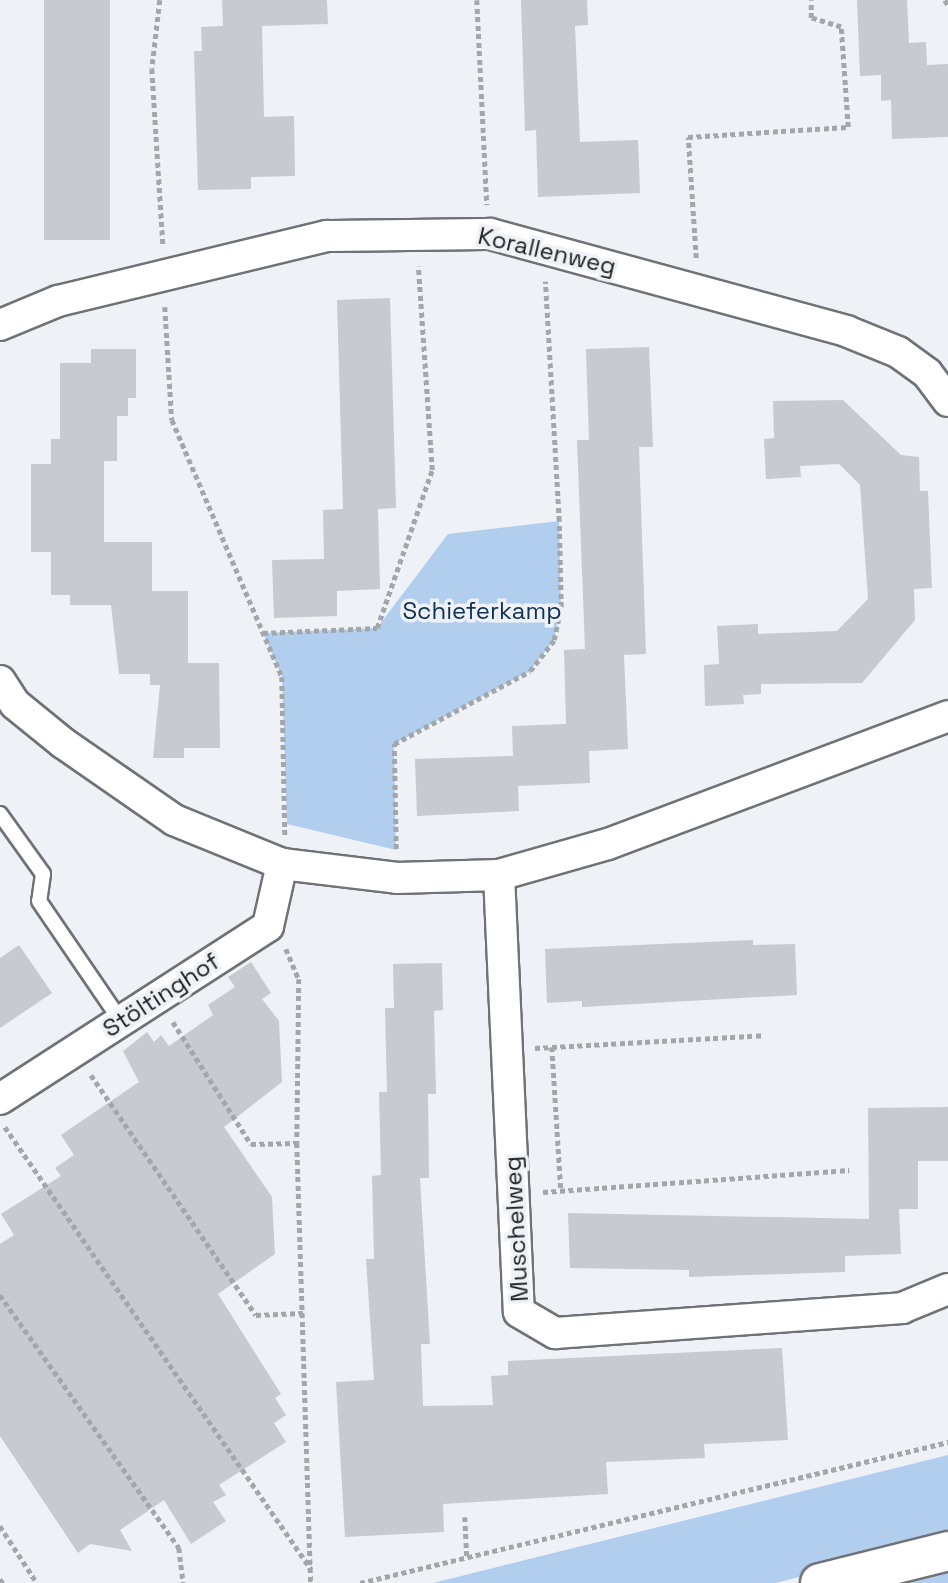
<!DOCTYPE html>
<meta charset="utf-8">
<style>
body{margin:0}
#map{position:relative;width:948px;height:1583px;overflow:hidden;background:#eef1f6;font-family:"Space Grotesk",sans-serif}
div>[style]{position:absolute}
.green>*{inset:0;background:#b1ceef}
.building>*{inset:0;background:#c7cacf;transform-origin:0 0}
.path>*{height:4.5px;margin-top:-2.25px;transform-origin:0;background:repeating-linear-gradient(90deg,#a4a7aa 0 5px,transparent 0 8.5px)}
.roads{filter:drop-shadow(2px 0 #6f7276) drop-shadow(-2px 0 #6f7276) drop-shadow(0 2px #6f7276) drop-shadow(0 -2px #6f7276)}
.lane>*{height:14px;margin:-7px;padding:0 7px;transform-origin:7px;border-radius:7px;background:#fff}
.street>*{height:30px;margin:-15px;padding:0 15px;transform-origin:15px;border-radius:15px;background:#fff}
.secondary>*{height:38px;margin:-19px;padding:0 19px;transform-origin:19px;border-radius:19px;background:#fff}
span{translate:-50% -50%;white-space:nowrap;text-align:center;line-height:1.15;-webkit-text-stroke:7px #eef1f6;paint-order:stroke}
.street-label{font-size:24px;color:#1c1e1f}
.park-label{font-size:24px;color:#0f3153}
</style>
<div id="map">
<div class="green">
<div style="clip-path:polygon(559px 521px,561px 607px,554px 640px,530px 671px,394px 744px,396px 850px,287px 824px,282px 677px,263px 633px,377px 628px,448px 534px)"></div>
<div style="clip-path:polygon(948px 1455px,948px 1537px,776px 1583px,433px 1583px)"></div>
<div style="clip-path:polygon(948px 1573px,948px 1583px,908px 1583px)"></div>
</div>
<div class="building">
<div style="left:44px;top:0;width:66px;height:240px"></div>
<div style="clip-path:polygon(222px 0,327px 0,328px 24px,262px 26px,264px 117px,294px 116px,295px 176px,251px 177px,251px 189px,198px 190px,194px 51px,202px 51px,201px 27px,223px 26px)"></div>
<div style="clip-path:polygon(521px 0,587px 0,588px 25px,575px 26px,580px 142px,638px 140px,640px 193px,538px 197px,536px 130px,525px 131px)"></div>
<div style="clip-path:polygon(857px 0,907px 0,909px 43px,926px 42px,927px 65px,948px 64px,948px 137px,892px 139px,891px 100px,881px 101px,881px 75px,860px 76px)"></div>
<div style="clip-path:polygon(390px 298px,396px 508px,378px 509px,380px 589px,337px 591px,337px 616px,274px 618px,272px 560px,324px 559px,323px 510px,343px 509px,337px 300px)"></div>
<div style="clip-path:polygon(649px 347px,653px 447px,639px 447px,646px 654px,624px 655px,628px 749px,589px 751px,590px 783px,518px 786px,519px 811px,417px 816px,415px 759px,513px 756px,512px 726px,566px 724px,564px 650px,585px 649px,577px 440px,589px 440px,586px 349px)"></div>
<div style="clip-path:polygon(91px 349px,136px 349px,136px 398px,128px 398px,128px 416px,117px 416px,117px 461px,104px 461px,104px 542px,152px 542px,152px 591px,188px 591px,188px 663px,219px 663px,220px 748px,184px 748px,184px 758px,153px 758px,160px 685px,150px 685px,150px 674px,119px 674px,111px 605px,70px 605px,70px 595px,51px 595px,51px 552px,31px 552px,31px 464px,51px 464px,51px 439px,60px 439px,60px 363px,91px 363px)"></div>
<div style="clip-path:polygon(843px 400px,901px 455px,919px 457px,920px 491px,928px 491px,932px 588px,914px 589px,915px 620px,862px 683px,761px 684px,761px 694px,743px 695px,744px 704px,705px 706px,704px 665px,719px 664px,717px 626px,758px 624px,758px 634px,837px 631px,868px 599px,860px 485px,839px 464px,800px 466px,801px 477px,766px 479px,764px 439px,774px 438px,773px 401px)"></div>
<div style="clip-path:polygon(753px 940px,753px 945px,795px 944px,797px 995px,582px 1007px,582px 1001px,547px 1003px,545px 949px)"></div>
<div style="clip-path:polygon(19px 945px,52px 993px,0 1028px,0 958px)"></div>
<div style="clip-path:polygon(251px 962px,271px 993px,262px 999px,279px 1021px,282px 1082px,224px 1127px,272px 1197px,275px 1254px,218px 1294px,281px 1394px,275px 1398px,286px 1415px,274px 1423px,286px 1442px,219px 1485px,226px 1495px,213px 1502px,226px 1521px,191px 1544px,164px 1500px,120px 1530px,132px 1551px,90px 1544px,78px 1553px,0 1436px,0 1244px,14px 1235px,1px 1214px,61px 1176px,55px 1168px,74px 1155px,61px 1135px,139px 1082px,123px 1051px,147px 1032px,154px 1042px,161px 1035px,169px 1046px,213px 1015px,208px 1005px,235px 987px,228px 977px)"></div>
<div style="clip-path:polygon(442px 963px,443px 1010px,434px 1011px,436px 1094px,428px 1094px,429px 1178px,420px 1178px,430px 1344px,421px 1344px,423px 1406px,493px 1405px,491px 1376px,508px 1375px,508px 1361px,782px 1348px,788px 1440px,704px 1444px,705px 1458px,606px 1462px,608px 1494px,443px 1504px,444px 1532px,345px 1537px,336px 1382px,374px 1380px,366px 1259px,374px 1259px,372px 1176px,381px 1175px,379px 1092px,387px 1092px,385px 1008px,394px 1008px,393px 964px)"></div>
<div style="clip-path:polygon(948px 1107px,948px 1161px,918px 1161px,918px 1209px,899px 1209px,901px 1254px,845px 1256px,845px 1272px,689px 1277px,689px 1270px,570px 1268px,568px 1213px,869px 1219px,868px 1108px)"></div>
</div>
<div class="path">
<div style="left:160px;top:0;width:69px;rotate:96.6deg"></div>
<div style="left:152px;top:69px;width:177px;rotate:86.4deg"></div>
<div style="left:477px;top:0;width:205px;rotate:87.2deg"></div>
<div style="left:945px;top:0;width:6px;rotate:59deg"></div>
<div style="left:696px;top:258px;width:121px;rotate:-93.8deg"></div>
<div style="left:688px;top:137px;width:160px;rotate:-3.6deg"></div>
<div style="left:848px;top:127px;width:100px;rotate:-94deg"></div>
<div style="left:841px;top:27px;width:31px;rotate:-163deg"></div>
<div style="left:811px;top:18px;width:18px;rotate:-90deg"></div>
<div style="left:165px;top:307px;width:113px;rotate:86.5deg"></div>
<div style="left:172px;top:420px;width:280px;rotate:66.8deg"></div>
<div style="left:282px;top:677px;width:158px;rotate:88.9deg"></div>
<div style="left:263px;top:633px;width:114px;rotate:-2.5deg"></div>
<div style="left:377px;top:628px;width:167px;rotate:-70.8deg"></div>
<div style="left:432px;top:470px;width:204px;rotate:-93.9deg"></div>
<div style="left:396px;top:849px;width:105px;rotate:-91.1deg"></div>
<div style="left:394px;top:744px;width:154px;rotate:-28.2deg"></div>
<div style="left:530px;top:671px;width:39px;rotate:-52deg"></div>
<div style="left:554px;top:640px;width:34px;rotate:-78deg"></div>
<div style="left:561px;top:607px;width:86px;rotate:-91.3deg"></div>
<div style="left:559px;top:521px;width:240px;rotate:-93.3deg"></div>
<div style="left:286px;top:949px;width:33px;rotate:67deg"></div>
<div style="left:299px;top:979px;width:164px;rotate:90.7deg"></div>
<div style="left:297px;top:1143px;width:440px;rotate:88.2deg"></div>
<div style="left:173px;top:1022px;width:145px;rotate:57.4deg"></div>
<div style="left:251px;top:1144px;width:46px;rotate:-1.2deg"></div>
<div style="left:552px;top:1047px;width:144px;rotate:86.4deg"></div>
<div style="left:535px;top:1048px;width:229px;rotate:-3.2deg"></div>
<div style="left:91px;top:1075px;width:291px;rotate:55.5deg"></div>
<div style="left:256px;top:1315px;width:47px;rotate:-2.4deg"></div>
<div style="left:5px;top:1127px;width:538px;rotate:55.3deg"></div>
<div style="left:543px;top:1192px;width:307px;rotate:-4.1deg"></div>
<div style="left:0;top:1295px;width:310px;rotate:54.7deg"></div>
<div style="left:179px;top:1548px;width:35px;rotate:83deg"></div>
<div style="left:465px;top:1517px;width:41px;rotate:87.2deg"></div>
<div style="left:0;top:1526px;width:68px;rotate:57deg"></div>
<div style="left:0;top:1579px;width:5px;rotate:53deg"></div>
<div style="left:360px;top:1583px;width:605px;rotate:-13.48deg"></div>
</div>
<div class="roads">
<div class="lane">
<div style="left:0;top:814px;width:74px;rotate:54.4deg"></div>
<div style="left:43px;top:874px;width:27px;rotate:98deg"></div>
<div style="left:39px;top:901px;width:145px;rotate:55.7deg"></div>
</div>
<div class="street">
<div style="left:0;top:325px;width:63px;rotate:-22.5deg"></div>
<div style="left:58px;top:301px;width:277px;rotate:-13.6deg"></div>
<div style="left:327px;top:236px;width:163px;rotate:-0.7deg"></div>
<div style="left:490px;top:234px;width:369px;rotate:15.2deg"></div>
<div style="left:846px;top:331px;width:56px;rotate:22deg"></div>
<div style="left:898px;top:352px;width:36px;rotate:36deg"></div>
<div style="left:927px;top:373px;width:35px;rotate:53deg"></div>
<div style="left:0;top:681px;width:27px;rotate:57deg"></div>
<div style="left:15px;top:704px;width:62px;rotate:39.1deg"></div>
<div style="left:63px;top:743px;width:135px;rotate:34.7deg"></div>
<div style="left:174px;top:820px;width:117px;rotate:22.2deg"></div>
<div style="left:282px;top:864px;width:116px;rotate:6.9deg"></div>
<div style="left:397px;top:878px;width:102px;rotate:-1.7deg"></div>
<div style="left:499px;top:875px;width:113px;rotate:-15.9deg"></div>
<div style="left:608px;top:844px;width:363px;rotate:-20.6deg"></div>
<div style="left:499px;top:875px;width:437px;rotate:87.4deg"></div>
<div style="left:519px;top:1312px;width:42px;rotate:30.3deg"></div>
<div style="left:555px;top:1333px;width:348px;rotate:-4.1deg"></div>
<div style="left:902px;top:1308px;width:50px;rotate:-22.4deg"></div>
<div style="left:0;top:1099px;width:319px;rotate:-32.8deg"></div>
<div style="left:268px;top:926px;width:64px;rotate:-77.3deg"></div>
</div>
<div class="secondary">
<div style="left:820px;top:1583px;width:132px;rotate:-14deg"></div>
</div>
</div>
<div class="street-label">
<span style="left:547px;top:251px;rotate:13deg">Korallenweg</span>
<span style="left:161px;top:995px;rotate:-33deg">Stöltinghof</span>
<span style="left:516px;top:1229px;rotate:-93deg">Muschelweg</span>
</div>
<div class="park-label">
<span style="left:482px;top:611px">Schieferkamp</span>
</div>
</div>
